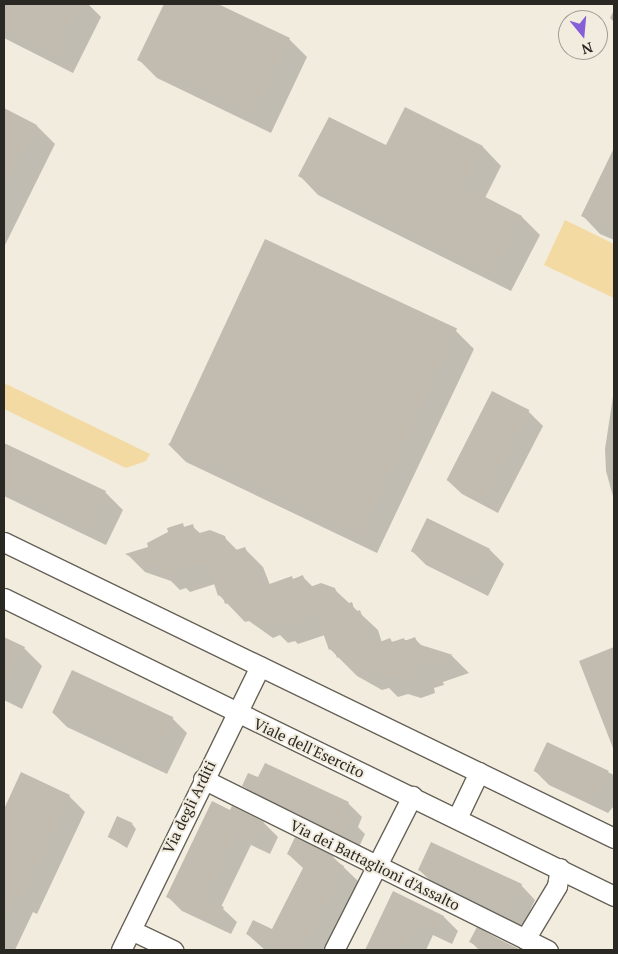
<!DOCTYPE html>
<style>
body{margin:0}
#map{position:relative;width:618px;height:954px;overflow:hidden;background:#f2ecdf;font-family:"PT Serif",serif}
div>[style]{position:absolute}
.green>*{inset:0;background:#f3daa2}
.shadow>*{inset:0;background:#0003}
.building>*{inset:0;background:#c2bcb0;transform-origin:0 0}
.roads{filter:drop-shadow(1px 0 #676257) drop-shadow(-1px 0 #676257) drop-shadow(0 1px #676257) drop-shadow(0 -1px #676257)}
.street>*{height:19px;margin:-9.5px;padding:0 9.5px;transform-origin:9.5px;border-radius:9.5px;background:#fff}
span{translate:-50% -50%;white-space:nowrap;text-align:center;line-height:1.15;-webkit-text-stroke:4px #f2ecdf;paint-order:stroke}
.street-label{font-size:15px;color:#2a2823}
.frame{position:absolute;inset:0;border:5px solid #2a2823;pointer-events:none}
.north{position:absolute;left:558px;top:10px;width:50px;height:50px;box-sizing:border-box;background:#f2ecdf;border:1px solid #a29e94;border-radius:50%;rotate:163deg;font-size:14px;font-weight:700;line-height:20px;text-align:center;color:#2a2823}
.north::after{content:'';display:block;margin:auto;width:18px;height:22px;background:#855ed8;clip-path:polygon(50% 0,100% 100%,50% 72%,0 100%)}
</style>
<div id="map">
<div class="green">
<div style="clip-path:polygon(565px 220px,614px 244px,614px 298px,544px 265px)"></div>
<div style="clip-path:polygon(4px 383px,150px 454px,146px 461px,126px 468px,4px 409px)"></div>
</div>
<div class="shadow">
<div style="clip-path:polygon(4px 4px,88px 4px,101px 17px,73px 73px,4px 38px)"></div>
<div style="clip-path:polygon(165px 4px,215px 4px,289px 39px,307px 57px,271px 133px,157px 78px,138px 59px)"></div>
<div style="clip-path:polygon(614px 10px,614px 22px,610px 18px)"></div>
<div style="clip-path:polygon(406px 109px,483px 147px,501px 166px,485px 198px,522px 217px,540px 235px,511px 291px,318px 195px,300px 176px,387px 147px)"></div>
<div style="clip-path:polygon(4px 110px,37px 126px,55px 144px,4px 247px)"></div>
<div style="clip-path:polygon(614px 151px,614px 240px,600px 234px,582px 215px)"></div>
<div style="clip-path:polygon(456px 331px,474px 349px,377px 553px,186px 462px,168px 444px)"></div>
<div style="clip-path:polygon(614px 390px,614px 500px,606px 471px,605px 449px)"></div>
<div style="clip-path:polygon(492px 393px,528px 411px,543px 426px,498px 513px,462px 494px,447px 480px)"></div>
<div style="clip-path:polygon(4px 444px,105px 492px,123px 510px,106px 545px,4px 496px)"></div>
<div style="clip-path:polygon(428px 519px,490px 550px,504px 564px,488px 596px,426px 565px,412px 551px)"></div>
<div style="clip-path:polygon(192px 526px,201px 534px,224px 537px,238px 551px,245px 549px,263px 567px,270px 585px,303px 577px,313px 587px,334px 589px,378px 630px,382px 643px,415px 639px,423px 647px,452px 656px,469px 673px,443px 682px,444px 685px,434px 688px,435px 693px,421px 698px,408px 694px,398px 697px,389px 688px,382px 690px,357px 676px,330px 649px,325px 635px,298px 644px,295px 641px,288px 643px,280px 635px,273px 638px,249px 621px,245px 622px,219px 595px,215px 584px,190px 592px,186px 588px,180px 590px,171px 581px,145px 572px,127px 554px,149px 548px,169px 533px,168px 529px)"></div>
<div style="clip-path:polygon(4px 639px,24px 648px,42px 666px,22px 709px,4px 700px)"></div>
<div style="clip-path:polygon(614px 649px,614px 731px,604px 721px,581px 662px)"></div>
<div style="clip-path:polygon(73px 672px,173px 719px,187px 733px,167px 774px,67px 727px,53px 713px)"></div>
<div style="clip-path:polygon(548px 744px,614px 775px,614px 806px,608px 813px,549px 785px,535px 771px)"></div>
<div style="clip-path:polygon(22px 774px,69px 796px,85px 812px,37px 914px,33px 912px,15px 950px,4px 950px,4px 812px)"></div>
<div style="clip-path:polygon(244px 786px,348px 803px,362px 817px,358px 827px,365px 834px,358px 849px,258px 800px)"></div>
<div style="clip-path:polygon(233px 808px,264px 823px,278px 837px,270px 854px,251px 845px,221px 907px,237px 922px,231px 934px,182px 911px,167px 896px)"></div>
<div style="clip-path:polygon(132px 824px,136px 829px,127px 848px,109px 837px)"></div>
<div style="clip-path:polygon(288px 854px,333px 857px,358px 881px,323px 950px,265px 950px,247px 934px,273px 931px,304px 869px)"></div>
<div style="clip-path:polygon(419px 870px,521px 885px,535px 900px,521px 930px,503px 921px,493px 912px,434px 884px)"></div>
<div style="clip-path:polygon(394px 893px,444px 917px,458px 931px,452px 944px,433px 935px,426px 950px,366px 950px)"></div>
<div style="clip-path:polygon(477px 929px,519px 950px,479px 950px,471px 942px)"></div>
</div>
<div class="building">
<div style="clip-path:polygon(4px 4px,80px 4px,55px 55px,4px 30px)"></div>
<div style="clip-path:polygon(164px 4px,218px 4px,290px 38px,252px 115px,137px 60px)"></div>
<div style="clip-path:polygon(405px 107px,483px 146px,464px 186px,522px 216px,493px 274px,298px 176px,329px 117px,386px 145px)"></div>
<div style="clip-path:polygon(4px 108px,37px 125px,4px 192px)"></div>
<div style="clip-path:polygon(614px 148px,614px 232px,581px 216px)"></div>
<div style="left:265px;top:239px;width:212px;height:227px;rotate:25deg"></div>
<div style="left:492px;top:391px;width:42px;height:100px;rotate:27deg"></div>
<div style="clip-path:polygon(4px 443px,106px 491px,88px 527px,4px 488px)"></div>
<div style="left:427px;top:518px;width:70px;height:37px;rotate:26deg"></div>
<div style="clip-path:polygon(183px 523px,184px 527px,193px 524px,196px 534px,210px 530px,225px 536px,230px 552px,245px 547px,261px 587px,292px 576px,293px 579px,303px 575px,307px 588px,321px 583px,335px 588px,341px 606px,352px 602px,355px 612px,360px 610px,372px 645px,390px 638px,392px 642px,404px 638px,405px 641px,415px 637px,418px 644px,453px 655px,426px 664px,427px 666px,416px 670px,417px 675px,401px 680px,400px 676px,391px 679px,390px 676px,378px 680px,375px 668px,363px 672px,348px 666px,344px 655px,337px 658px,334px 648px,329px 650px,316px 613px,279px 626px,277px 622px,269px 625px,266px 616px,253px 620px,240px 613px,236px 601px,225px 604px,222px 594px,218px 596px,207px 562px,170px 574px,169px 569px,161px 572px,157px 562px,148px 565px,125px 554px,148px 547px,147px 543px,168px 532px,167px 528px)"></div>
<div style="clip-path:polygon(4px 637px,25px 647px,4px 691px)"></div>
<div style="clip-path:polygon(614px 647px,614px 748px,613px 748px,579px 661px)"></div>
<div style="left:72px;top:670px;width:112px;height:47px;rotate:25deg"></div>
<div style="left:547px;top:742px;width:68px;height:32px;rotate:25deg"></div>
<div style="clip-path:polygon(265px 763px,349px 802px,343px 815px,351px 819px,343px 836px,242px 786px,248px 773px,258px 777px)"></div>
<div style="clip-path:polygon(21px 772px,70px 795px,21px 899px,17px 897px,4px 924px,4px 809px)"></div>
<div style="clip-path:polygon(212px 801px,230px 810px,232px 806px,264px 822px,256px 840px,237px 831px,205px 898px,224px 907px,217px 921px,166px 897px)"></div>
<div style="left:117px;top:816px;width:17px;height:23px;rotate:24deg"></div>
<div style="clip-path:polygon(295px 837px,334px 856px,332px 859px,344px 866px,302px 950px,278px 950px,246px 934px,253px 920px,272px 929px,305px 864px,287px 854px)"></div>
<div style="clip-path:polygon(431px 842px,522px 884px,507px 917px,487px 907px,489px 903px,418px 870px)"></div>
<div style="clip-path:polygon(393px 891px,444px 916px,437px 930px,418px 921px,405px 950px,365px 950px)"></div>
<div style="clip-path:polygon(477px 927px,497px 938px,521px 950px,486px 950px,469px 942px)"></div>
</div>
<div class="roads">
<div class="street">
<div style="left:4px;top:542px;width:678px;rotate:25.88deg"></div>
<div style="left:4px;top:598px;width:679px;rotate:26.04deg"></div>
<div style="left:203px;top:779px;width:385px;rotate:26.4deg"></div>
<div style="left:457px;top:818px;width:51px;rotate:-64.4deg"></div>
<div style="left:131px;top:930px;width:47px;rotate:25.5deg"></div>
<div style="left:525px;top:939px;width:62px;rotate:-58.9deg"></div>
<div style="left:557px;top:886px;width:18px;rotate:-81deg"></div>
<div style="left:121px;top:950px;width:316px;rotate:-63.9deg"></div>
<div style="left:334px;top:950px;width:173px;rotate:-63.1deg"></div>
</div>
</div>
<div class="street-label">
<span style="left:309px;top:748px;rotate:25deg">Viale dell'Esercito</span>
<span style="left:189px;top:807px;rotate:-64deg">Via degli Arditi</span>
<span style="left:375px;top:865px;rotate:26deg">Via dei Battaglioni d'Assalto</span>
</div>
<div class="frame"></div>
<div class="north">N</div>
</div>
